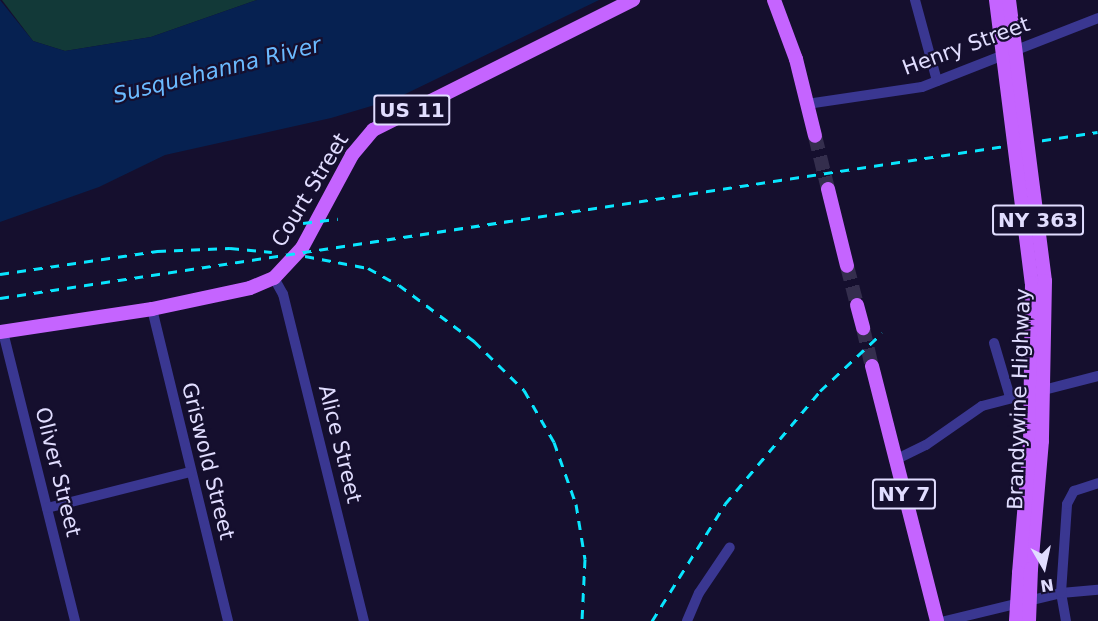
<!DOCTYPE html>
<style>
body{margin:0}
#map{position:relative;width:1098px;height:621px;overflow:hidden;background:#150f2e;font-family:"DejaVu Sans",sans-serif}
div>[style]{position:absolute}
.green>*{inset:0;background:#123938}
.water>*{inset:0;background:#062151}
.major-tunnel>*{height:14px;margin-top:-7px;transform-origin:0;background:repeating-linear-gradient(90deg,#342e4d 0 14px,transparent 0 21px)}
.minor>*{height:10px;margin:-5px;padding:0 5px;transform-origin:5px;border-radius:5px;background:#3a3791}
.major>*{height:14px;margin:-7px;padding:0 7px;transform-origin:7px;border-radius:7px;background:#c564ff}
.rail>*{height:3px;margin-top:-1.5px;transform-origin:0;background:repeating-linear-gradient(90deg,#09e6ff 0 9px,transparent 0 17px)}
.major-bridge>*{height:14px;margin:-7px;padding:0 7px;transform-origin:7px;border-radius:7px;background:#c564ff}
span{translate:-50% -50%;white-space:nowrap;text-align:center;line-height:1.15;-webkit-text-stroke:4.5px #150f2e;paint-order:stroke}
.shield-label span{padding:2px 4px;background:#150f2e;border:2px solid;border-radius:4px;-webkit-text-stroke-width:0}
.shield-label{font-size:20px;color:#e1ddff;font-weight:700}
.street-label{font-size:21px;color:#e1ddff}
.water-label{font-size:22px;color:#6bbaff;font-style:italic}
.north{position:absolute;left:1014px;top:537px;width:60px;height:60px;-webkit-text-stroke:4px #150f2e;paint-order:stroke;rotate:171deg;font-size:16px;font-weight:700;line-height:24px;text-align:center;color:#e1ddff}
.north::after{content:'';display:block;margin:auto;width:21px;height:27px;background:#e1ddff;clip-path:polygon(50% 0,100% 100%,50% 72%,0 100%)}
</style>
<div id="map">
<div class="green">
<div style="clip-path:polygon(2px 0,257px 0,151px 37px,65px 51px,33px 41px)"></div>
</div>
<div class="water">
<div style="clip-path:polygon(0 0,33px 41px,65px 51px,151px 37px,257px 0,599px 0,395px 99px,331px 118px,165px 155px,99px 187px,0 222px)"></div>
</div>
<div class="major-tunnel">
<div style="left:815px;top:136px;width:55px;rotate:76.2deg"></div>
<div style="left:847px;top:266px;width:40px;rotate:75.6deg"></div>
<div style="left:863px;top:328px;width:39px;rotate:77deg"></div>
</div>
<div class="minor">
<div style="left:915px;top:0;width:84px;rotate:74.8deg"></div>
<div style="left:807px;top:104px;width:116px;rotate:-8.4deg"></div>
<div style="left:922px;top:87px;width:189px;rotate:-21.4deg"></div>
<div style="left:274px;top:278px;width:18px;rotate:61deg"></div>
<div style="left:283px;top:294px;width:337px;rotate:76.1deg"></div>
<div style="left:152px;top:309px;width:321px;rotate:76.3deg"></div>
<div style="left:3px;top:332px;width:298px;rotate:76deg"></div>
<div style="left:994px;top:343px;width:56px;rotate:73.5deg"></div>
<div style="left:895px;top:460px;width:34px;rotate:-26deg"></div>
<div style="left:926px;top:445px;width:68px;rotate:-34.9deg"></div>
<div style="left:982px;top:406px;width:120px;rotate:-14.5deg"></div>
<div style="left:47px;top:508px;width:147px;rotate:-14.1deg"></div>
<div style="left:687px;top:621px;width:30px;rotate:-67deg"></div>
<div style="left:699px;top:593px;width:55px;rotate:-56deg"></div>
<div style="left:945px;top:621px;width:119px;rotate:-13.6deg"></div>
<div style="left:1061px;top:593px;width:37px;rotate:-5deg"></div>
<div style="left:1066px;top:621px;width:28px;rotate:-100deg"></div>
<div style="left:1061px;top:593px;width:89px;rotate:-86.1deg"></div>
<div style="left:1067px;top:504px;width:15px;rotate:-62deg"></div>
<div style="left:1074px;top:491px;width:25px;rotate:-18deg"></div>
</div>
<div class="major">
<div style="left:774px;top:0;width:63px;rotate:69.6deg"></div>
<div style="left:796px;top:59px;width:79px;rotate:76.1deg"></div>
<div style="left:828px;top:189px;width:79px;rotate:76.1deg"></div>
<div style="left:857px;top:305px;width:24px;rotate:75deg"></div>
<div style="left:0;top:332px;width:154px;rotate:-8.6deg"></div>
<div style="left:152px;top:309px;width:100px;rotate:-12.1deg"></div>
<div style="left:250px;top:288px;width:26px;rotate:-23deg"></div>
<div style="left:274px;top:278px;width:41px;rotate:-47deg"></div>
<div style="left:302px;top:248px;width:106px;rotate:-61.7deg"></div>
<div style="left:352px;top:155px;width:33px;rotate:-50deg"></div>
<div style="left:373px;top:130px;width:291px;rotate:-26.6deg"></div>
<div style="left:872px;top:366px;width:263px;rotate:75.7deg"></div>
<div style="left:1031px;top:569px;width:128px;rotate:-85.1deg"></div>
<div style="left:1019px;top:573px;width:132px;rotate:-85.2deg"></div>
</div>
<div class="rail">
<div style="left:303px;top:223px;width:35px;rotate:-7deg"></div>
<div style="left:305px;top:256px;width:64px;rotate:10.8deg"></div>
<div style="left:368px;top:268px;width:35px;rotate:29deg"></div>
<div style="left:399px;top:285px;width:94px;rotate:36.7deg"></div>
<div style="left:474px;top:341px;width:70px;rotate:44.4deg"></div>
<div style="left:524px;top:390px;width:60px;rotate:60deg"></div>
<div style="left:554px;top:442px;width:66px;rotate:70.5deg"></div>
<div style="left:576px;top:504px;width:56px;rotate:80.7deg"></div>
<div style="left:585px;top:559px;width:62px;rotate:92.8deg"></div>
<div style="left:0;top:274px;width:159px;rotate:-8.3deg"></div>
<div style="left:157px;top:251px;width:73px;rotate:-2.4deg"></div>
<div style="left:230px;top:248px;width:42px;rotate:5.4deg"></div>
<div style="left:0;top:298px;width:1110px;rotate:-8.6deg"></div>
<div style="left:652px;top:621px;width:138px;rotate:-58deg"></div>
<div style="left:725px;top:504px;width:148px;rotate:-49.9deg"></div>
<div style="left:820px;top:391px;width:85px;rotate:-43.1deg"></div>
</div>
<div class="major-bridge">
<div style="left:996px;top:0;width:285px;rotate:82.8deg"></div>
<div style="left:1032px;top:283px;width:158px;rotate:90.7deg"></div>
<div style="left:1009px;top:0;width:283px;rotate:82.7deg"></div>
<div style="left:1045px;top:281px;width:160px;rotate:91.1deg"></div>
<div style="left:1016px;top:621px;width:48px;rotate:-86.4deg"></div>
<div style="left:1029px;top:621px;width:52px;rotate:-87.8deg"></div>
</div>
<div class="shield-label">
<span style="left:412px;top:110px">US 11</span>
<span style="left:1038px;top:220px">NY 363</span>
<span style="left:904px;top:494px">NY 7</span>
</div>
<div class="street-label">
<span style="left:966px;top:46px;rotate:-20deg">Henry Street</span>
<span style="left:310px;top:190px;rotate:-59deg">Court Street</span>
<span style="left:1019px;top:399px;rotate:-88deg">Brandywine Highway</span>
<span style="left:340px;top:444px;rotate:76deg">Alice Street</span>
<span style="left:208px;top:461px;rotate:76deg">Griswold Street</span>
<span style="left:58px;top:472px;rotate:76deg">Oliver Street</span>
</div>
<div class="water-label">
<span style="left:217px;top:70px;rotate:-14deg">Susquehanna River</span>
</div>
<div class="north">N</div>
</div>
